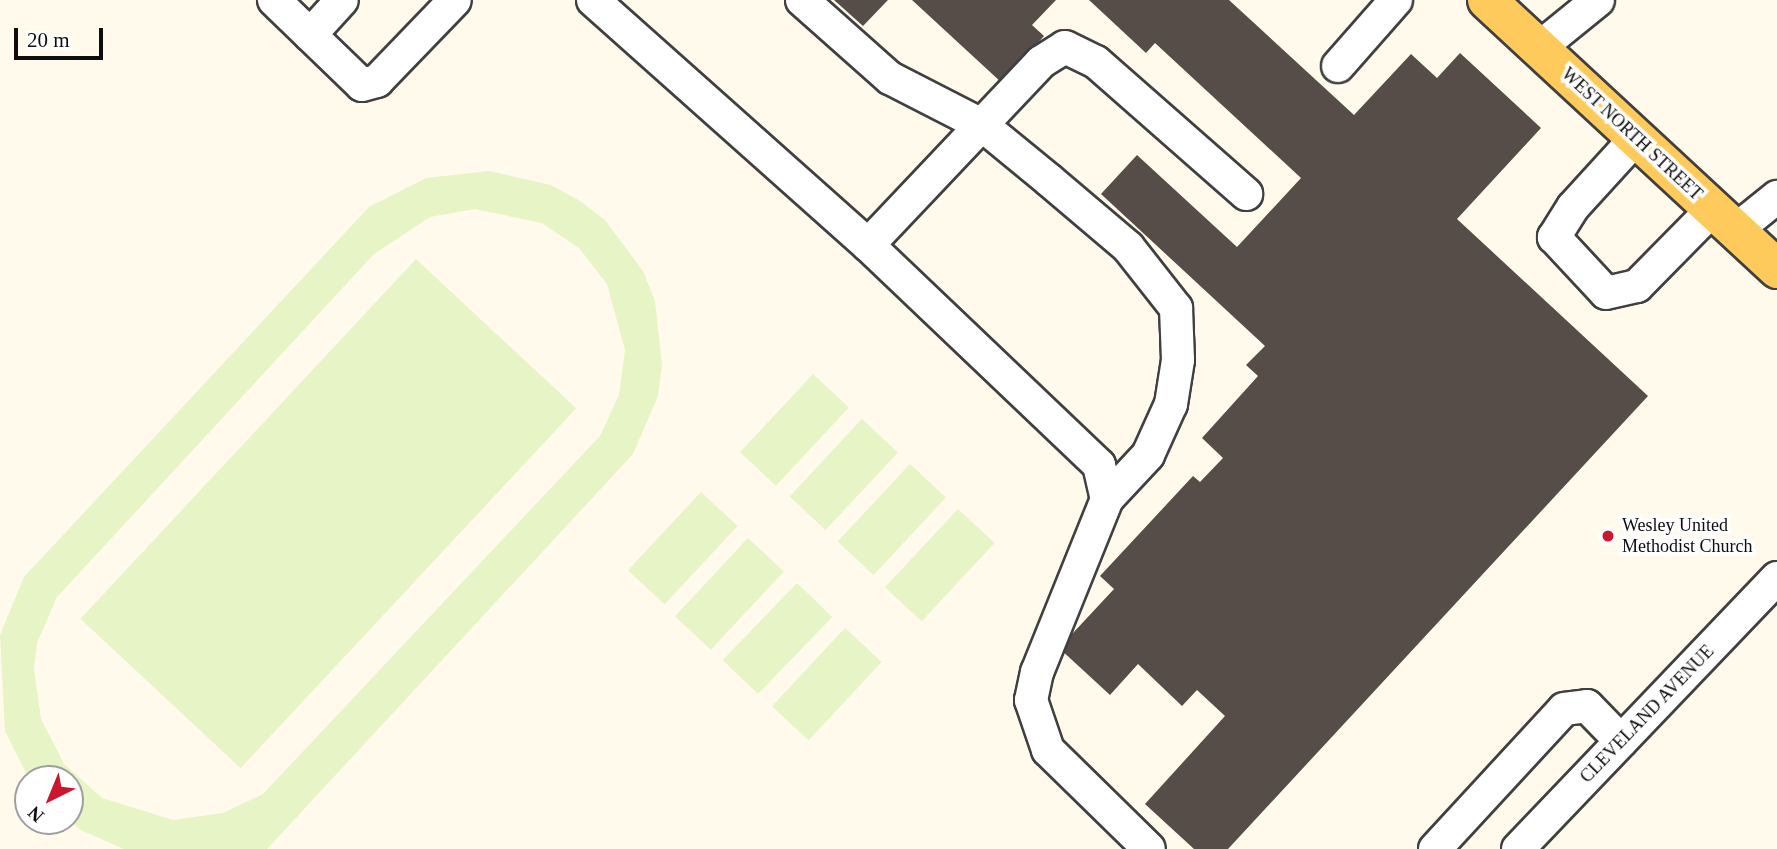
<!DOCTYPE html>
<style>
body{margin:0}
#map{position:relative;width:1777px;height:849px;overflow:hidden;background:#fffaec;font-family:"Times New Roman",serif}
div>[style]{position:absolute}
.pitch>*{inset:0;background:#e7f4c5;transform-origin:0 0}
.building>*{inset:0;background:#564c48}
.roads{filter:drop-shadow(2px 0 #404040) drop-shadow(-2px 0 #404040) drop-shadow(0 2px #404040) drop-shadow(0 -2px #404040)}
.minor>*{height:32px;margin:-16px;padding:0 16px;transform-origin:16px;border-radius:16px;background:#fff}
.major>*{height:38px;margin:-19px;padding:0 19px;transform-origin:19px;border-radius:19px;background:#ffca5c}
.dots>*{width:19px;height:19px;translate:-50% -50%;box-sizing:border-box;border:4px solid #fff;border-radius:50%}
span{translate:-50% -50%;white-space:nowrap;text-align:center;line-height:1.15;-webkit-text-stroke:7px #fff;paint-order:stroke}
.street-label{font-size:18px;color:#0d0d0d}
.poi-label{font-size:18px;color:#0d0d0d}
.left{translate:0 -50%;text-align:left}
.north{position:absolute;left:14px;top:765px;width:70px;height:70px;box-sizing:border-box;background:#fff;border:2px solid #9e9e9e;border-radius:50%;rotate:223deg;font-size:19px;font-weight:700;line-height:28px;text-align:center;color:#0d0d0d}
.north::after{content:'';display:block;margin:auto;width:24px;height:32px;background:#ca172e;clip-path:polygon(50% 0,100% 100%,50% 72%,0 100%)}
.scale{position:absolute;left:14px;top:28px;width:89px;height:32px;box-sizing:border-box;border:4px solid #0d0d0d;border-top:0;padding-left:9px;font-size:21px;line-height:24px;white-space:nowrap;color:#0d0d0d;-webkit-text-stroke:5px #fff;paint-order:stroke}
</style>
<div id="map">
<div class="pitch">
<div style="clip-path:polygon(evenodd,489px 171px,551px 185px,580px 201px,605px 220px,643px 271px,655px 301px,662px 365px,658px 396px,633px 454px,267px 849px,124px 849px,81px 830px,70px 821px,70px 779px,29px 779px,5px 731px,0 635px,24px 577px,369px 207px,426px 178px,489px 171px,475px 209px,542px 223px,579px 248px,607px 284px,625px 350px,619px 395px,600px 436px,263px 794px,223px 813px,173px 820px,102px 798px,64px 764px,41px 719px,34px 669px,37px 643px,57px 597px,374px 254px,430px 217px,475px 209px)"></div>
<div style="left:416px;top:259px;width:219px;height:492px;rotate:43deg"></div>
<div style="left:813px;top:374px;width:49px;height:107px;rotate:43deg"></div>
<div style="left:862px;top:419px;width:49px;height:106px;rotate:43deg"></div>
<div style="left:910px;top:464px;width:49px;height:106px;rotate:43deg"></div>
<div style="left:701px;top:492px;width:50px;height:107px;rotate:43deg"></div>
<div style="left:958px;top:509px;width:50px;height:107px;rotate:43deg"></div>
<div style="left:748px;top:538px;width:49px;height:107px;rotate:43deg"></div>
<div style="left:797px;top:583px;width:49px;height:107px;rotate:44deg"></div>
<div style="left:845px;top:628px;width:50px;height:107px;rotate:43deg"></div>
</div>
<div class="building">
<div style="clip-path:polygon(834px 0,888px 0,863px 26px)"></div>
<div style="clip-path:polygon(912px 0,1056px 0,1032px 25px,1044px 36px,1002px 83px)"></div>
<div style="clip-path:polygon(1089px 0,1229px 0,1354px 115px,1411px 54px,1437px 78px,1460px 53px,1541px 128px,1457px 219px,1648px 396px,1228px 849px,1194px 849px,1145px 804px,1225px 716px,1197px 690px,1182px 706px,1138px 664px,1110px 695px,1059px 648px,1114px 589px,1100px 576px,1193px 476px,1200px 482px,1223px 458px,1202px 438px,1258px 376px,1246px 365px,1265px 346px,1101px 194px,1137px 155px,1237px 247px,1301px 178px,1155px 43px,1146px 53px)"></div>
</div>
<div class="roads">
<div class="minor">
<div style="left:274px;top:0;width:122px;rotate:44deg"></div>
<div style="left:362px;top:85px;width:16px;rotate:-15deg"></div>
<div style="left:377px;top:81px;width:112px;rotate:-46.1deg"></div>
<div style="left:593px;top:0;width:368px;rotate:41.7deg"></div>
<div style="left:868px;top:245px;width:319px;rotate:43.6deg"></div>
<div style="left:1099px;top:465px;width:35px;rotate:77deg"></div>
<div style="left:1107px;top:499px;width:187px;rotate:112deg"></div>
<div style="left:1037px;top:672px;width:29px;rotate:102deg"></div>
<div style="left:1031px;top:700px;width:53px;rotate:71.2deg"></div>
<div style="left:1048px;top:750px;width:141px;rotate:44.4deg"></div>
<div style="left:802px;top:0;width:118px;rotate:41.6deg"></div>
<div style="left:890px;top:78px;width:103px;rotate:27.1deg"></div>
<div style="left:982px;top:125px;width:87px;rotate:39.4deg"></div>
<div style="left:1049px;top:180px;width:104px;rotate:40.3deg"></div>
<div style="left:1128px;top:247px;width:78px;rotate:51.8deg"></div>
<div style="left:1176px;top:308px;width:52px;rotate:87.8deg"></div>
<div style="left:1178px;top:360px;width:45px;rotate:99deg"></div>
<div style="left:1171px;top:404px;width:56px;rotate:114.3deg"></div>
<div style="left:1148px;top:455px;width:60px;rotate:133deg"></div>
<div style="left:310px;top:35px;width:47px;rotate:-47.6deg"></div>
<div style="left:1539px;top:48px;width:76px;rotate:-39.1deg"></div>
<div style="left:1338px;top:66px;width:88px;rotate:-48.7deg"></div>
<div style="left:1636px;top:138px;width:93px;rotate:132.4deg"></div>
<div style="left:1573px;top:207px;width:36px;rotate:122deg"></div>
<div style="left:1554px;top:237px;width:76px;rotate:47.1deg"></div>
<div style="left:1606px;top:293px;width:32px;rotate:-13deg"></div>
<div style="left:1637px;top:286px;width:108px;rotate:-45.4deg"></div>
<div style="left:1736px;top:230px;width:53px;rotate:-38.8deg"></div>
<div style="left:868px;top:245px;width:252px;rotate:-46.6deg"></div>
<div style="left:1041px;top:62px;width:28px;rotate:-32deg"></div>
<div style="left:1065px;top:47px;width:34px;rotate:26deg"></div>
<div style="left:1096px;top:62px;width:200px;rotate:41.3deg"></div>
<div style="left:1435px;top:849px;width:190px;rotate:-47.3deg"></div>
<div style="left:1564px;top:709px;width:23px;rotate:-7deg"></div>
<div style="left:1587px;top:706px;width:49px;rotate:45.8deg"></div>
<div style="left:1518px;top:849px;width:375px;rotate:-46.3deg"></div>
</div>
<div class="major">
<div style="left:1487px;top:0;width:396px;rotate:42.8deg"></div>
</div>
</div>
<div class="dots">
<div style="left:1608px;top:536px;background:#ca172e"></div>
</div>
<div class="street-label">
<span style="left:1632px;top:134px;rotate:43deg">WEST NORTH STREET</span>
<span style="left:1647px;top:714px;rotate:-46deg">CLEVELAND AVENUE</span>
</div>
<div class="poi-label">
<span class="left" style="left:1622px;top:536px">Wesley United<br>Methodist Church</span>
</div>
<div class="north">N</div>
<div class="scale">20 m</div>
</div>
